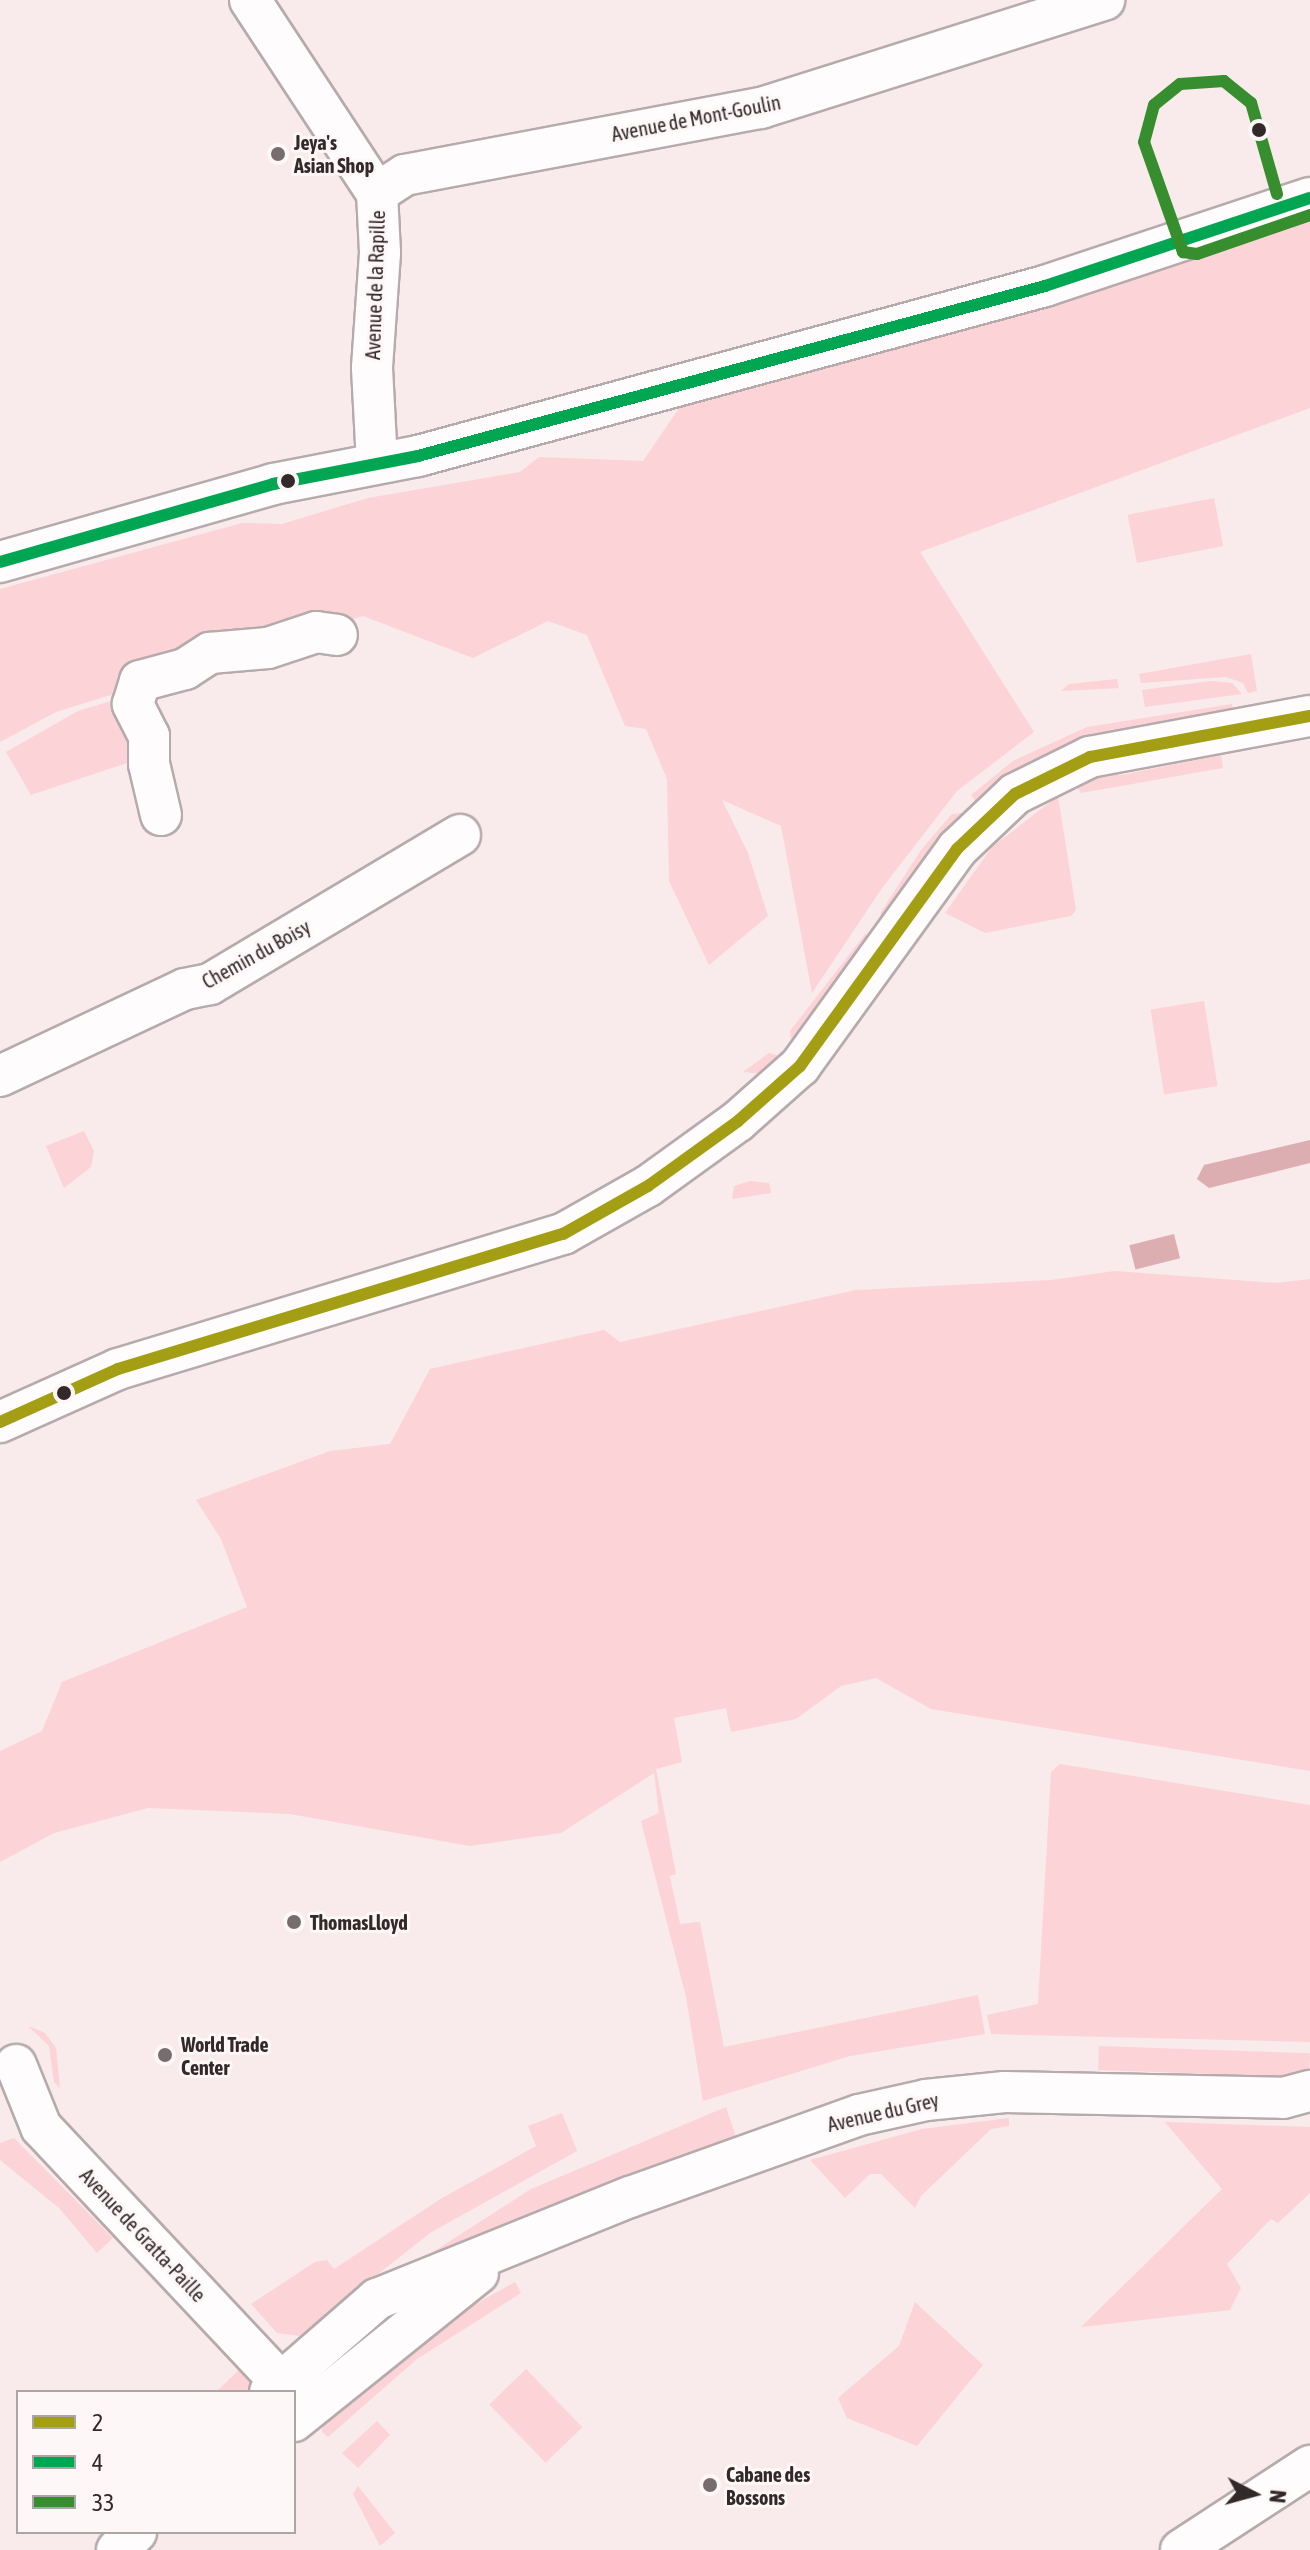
<!DOCTYPE html>
<style>
body{margin:0}
#map{position:relative;width:1310px;height:2550px;overflow:hidden;background:#f9eaeb;font-family:"Asap Condensed",sans-serif}
div>[style]{position:absolute}
.green>*{inset:0;background:#fcd3d6;transform-origin:0 0}
.water>*{inset:0;background:#dcadb1;transform-origin:0 0}
.roads{filter:drop-shadow(2px 0 #b6abac) drop-shadow(-2px 0 #b6abac) drop-shadow(0 2px #b6abac) drop-shadow(0 -2px #b6abac)}
.minor>*{height:40px;margin:-20px;padding:0 20px;transform-origin:20px;border-radius:20px;background:#fefcfc}
.bus-1>*{height:12px;margin:-6px;padding:0 6px;transform-origin:6px;border-radius:6px;background:#a39e13}
.bus-2>*{height:12px;margin:-6px;padding:0 6px;transform-origin:6px;border-radius:6px;background:#00a651}
.bus-3>*{height:12px;margin:-6px;padding:0 6px;transform-origin:6px;border-radius:6px;background:#378e2e}
.dots>*{width:22px;height:22px;translate:-50% -50%;box-sizing:border-box;border:4px solid #fdf7f7;border-radius:50%}
span{translate:-50% -50%;white-space:nowrap;text-align:center;line-height:1.15;-webkit-text-stroke:6px #fdf7f7;paint-order:stroke}
.street-label{font-size:20px;color:#33292a}
.poi-label{font-size:20px;color:#33292a;font-weight:700}
.left{translate:0 -50%;text-align:left}
.legend{position:absolute;left:16px;top:2390px;width:280px;height:144px;box-sizing:border-box;background:#fdf7f7;border:2px solid #aca5a5;margin:0;padding:10px 14px;list-style:none;font-size:24px;color:#33292a}
.legend li{display:flex;align-items:center;gap:16px;height:40px}
.legend b{width:40px;border:2px solid #aca5a5}
.north{position:absolute;left:1214px;top:2454px;width:80px;height:80px;-webkit-text-stroke:6px #fdf7f7;paint-order:stroke;rotate:96deg;font-size:22px;font-weight:700;line-height:32px;text-align:center;color:#33292a}
.north::after{content:'';display:block;margin:auto;width:28px;height:36px;background:#33292a;clip-path:polygon(50% 0,100% 100%,50% 72%,0 100%)}
</style>
<div id="map">
<div class="green">
<div style="clip-path:polygon(1310px 200px,1310px 408px,920px 552px,1034px 732px,957px 791px,882px 888px,812px 993px,781px 826px,722px 800px,748px 853px,768px 916px,709px 965px,669px 881px,667px 779px,646px 729px,625px 726px,587px 635px,548px 621px,473px 658px,363px 616px,56px 712px,0 742px,0 589px,242px 523px,282px 524px,368px 498px,520px 472px,539px 457px,643px 461px,684px 401px)"></div>
<div style="left:1214px;top:498px;width:49px;height:88px;rotate:79deg"></div>
<div style="clip-path:polygon(1251px 654px,1257px 691px,1248px 693px,1243px 683px,1226px 677px,1141px 683px,1139px 674px)"></div>
<div style="clip-path:polygon(1117px 679px,1119px 688px,1061px 691px,1069px 684px)"></div>
<div style="clip-path:polygon(1211px 681px,1232px 683px,1242px 694px,1145px 707px,1142px 690px)"></div>
<div style="clip-path:polygon(121px 698px,136px 760px,31px 795px,6px 752px,78px 711px)"></div>
<div style="clip-path:polygon(1232px 704px,1233px 715px,1090px 738px,1021px 769px,977px 803px,971px 795px,1013px 761px,1087px 727px)"></div>
<div style="clip-path:polygon(1221px 755px,1223px 768px,1081px 793px,1077px 786px,1093px 780px,1091px 772px,1122px 775px)"></div>
<div style="clip-path:polygon(1058px 796px,1076px 910px,1071px 916px,985px 933px,945px 913px,992px 847px)"></div>
<div style="clip-path:polygon(962px 813px,964px 816px,880px 927px,881px 912px,921px 850px,952px 814px)"></div>
<div style="clip-path:polygon(866px 933px,866px 952px,792px 1048px,790px 1031px)"></div>
<div style="left:1204px;top:1001px;width:86px;height:54px;rotate:81deg"></div>
<div style="clip-path:polygon(769px 1053px,783px 1057px,765px 1074px,743px 1072px)"></div>
<div style="clip-path:polygon(84px 1131px,94px 1151px,91px 1167px,64px 1188px,46px 1146px)"></div>
<div style="clip-path:polygon(750px 1181px,769px 1183px,771px 1193px,732px 1199px,734px 1186px)"></div>
<div style="clip-path:polygon(1115px 1271px,1276px 1283px,1310px 1279px,1310px 1771px,931px 1709px,876px 1678px,841px 1686px,796px 1719px,731px 1732px,726px 1708px,674px 1718px,682px 1762px,656px 1769px,676px 1874px,670px 1876px,680px 1924px,700px 1922px,724px 2047px,978px 1995px,985px 2034px,850px 2056px,703px 2101px,686px 1997px,641px 1821px,659px 1813px,654px 1773px,561px 1833px,470px 1846px,290px 1814px,148px 1808px,54px 1833px,0 1862px,0 1751px,42px 1731px,62px 1682px,247px 1607px,221px 1539px,196px 1500px,330px 1451px,390px 1444px,430px 1369px,604px 1330px,620px 1342px,856px 1290px,1051px 1280px)"></div>
<div style="clip-path:polygon(1060px 1764px,1310px 1805px,1310px 2042px,991px 2034px,987px 2015px,1038px 2004px,1051px 1772px)"></div>
<div style="clip-path:polygon(28px 2026px,45px 2033px,56px 2048px,60px 2088px,54px 2082px,49px 2046px)"></div>
<div style="left:1099px;top:2046px;width:211px;height:24px;rotate:2deg"></div>
<div style="clip-path:polygon(726px 2107px,736px 2137px,585px 2195px,377px 2288px,531px 2189px)"></div>
<div style="clip-path:polygon(562px 2113px,577px 2151px,430px 2233px,300px 2336px,277px 2333px,251px 2304px,315px 2262px,327px 2260px,334px 2269px,442px 2198px,536px 2146px,528px 2126px)"></div>
<div style="clip-path:polygon(1009px 2118px,1009px 2126px,991px 2129px,921px 2196px,915px 2208px,881px 2174px,870px 2174px,845px 2198px,810px 2160px,922px 2129px)"></div>
<div style="clip-path:polygon(1165px 2122px,1310px 2127px,1310px 2193px,1278px 2223px,1271px 2219px,1227px 2264px,1241px 2288px,1230px 2310px,1081px 2327px,1222px 2189px)"></div>
<div style="clip-path:polygon(14px 2138px,113px 2238px,97px 2253px,59px 2208px,0 2160px,0 2143px)"></div>
<div style="clip-path:polygon(515px 2282px,521px 2293px,417px 2359px,328px 2437px,322px 2432px,323px 2423px,456px 2315px)"></div>
<div style="clip-path:polygon(915px 2302px,983px 2365px,917px 2446px,847px 2418px,838px 2398px,899px 2346px)"></div>
<div style="clip-path:polygon(249px 2357px,255px 2392px,216px 2392px,236px 2373px)"></div>
<div style="left:526px;top:2369px;width:81px;height:51px;rotate:46deg"></div>
<div style="clip-path:polygon(377px 2421px,390px 2435px,358px 2468px,342px 2453px)"></div>
<div style="clip-path:polygon(358px 2486px,395px 2533px,380px 2546px,353px 2494px)"></div>
</div>
<div class="water">
<div style="clip-path:polygon(1310px 1140px,1310px 1163px,1209px 1188px,1197px 1179px,1204px 1165px)"></div>
<div style="left:1174px;top:1234px;width:25px;height:46px;rotate:76deg"></div>
</div>
<div class="roads">
<div class="minor">
<div style="left:250px;top:0;width:231px;rotate:56.7deg"></div>
<div style="left:377px;top:193px;width:60px;rotate:87.1deg"></div>
<div style="left:380px;top:253px;width:115px;rotate:94deg"></div>
<div style="left:372px;top:368px;width:95px;rotate:87deg"></div>
<div style="left:377px;top:193px;width:33px;rotate:-33deg"></div>
<div style="left:405px;top:175px;width:362px;rotate:-10.7deg"></div>
<div style="left:761px;top:108px;width:360px;rotate:-17.5deg"></div>
<div style="left:0;top:562px;width:284px;rotate:-15.9deg"></div>
<div style="left:273px;top:484px;width:148px;rotate:-10.9deg"></div>
<div style="left:418px;top:456px;width:650px;rotate:-15.17deg"></div>
<div style="left:1045px;top:286px;width:279px;rotate:-18.4deg"></div>
<div style="left:161px;top:815px;width:52px;rotate:-103.2deg"></div>
<div style="left:149px;top:764px;width:28px;rotate:-90deg"></div>
<div style="left:149px;top:736px;width:36px;rotate:-117deg"></div>
<div style="left:133px;top:704px;width:24px;rotate:-73deg"></div>
<div style="left:140px;top:681px;width:47px;rotate:-14.9deg"></div>
<div style="left:185px;top:669px;width:30px;rotate:-33deg"></div>
<div style="left:210px;top:653px;width:58px;rotate:-4.9deg"></div>
<div style="left:268px;top:648px;width:51px;rotate:-18.4deg"></div>
<div style="left:316px;top:632px;width:21px;rotate:8deg"></div>
<div style="left:0;top:1076px;width:204px;rotate:-25.2deg"></div>
<div style="left:185px;top:989px;width:25px;rotate:-11deg"></div>
<div style="left:210px;top:984px;width:291px;rotate:-30.8deg"></div>
<div style="left:0;top:1422px;width:129px;rotate:-24.2deg"></div>
<div style="left:118px;top:1369px;width:465px;rotate:-16.9deg"></div>
<div style="left:563px;top:1234px;width:98px;rotate:-29.5deg"></div>
<div style="left:648px;top:1186px;width:111px;rotate:-35.8deg"></div>
<div style="left:738px;top:1121px;width:83px;rotate:-41.6deg"></div>
<div style="left:800px;top:1066px;width:268px;rotate:-54.1deg"></div>
<div style="left:957px;top:849px;width:80px;rotate:-43.5deg"></div>
<div style="left:1015px;top:794px;width:84px;rotate:-26.3deg"></div>
<div style="left:1090px;top:757px;width:224px;rotate:-10.6deg"></div>
<div style="left:16px;top:2065px;width:67px;rotate:68deg"></div>
<div style="left:41px;top:2127px;width:364px;rotate:46.8deg"></div>
<div style="left:270px;top:2392px;width:142px;rotate:-41deg"></div>
<div style="left:377px;top:2299px;width:273px;rotate:-22deg"></div>
<div style="left:630px;top:2197px;width:243px;rotate:-19.7deg"></div>
<div style="left:859px;top:2115px;width:69px;rotate:-12.6deg"></div>
<div style="left:926px;top:2100px;width:79px;rotate:-5.8deg"></div>
<div style="left:1005px;top:2092px;width:278px;rotate:1.2deg"></div>
<div style="left:1283px;top:2098px;width:28px;rotate:-15deg"></div>
<div style="left:294px;top:2421px;width:236px;rotate:-38.8deg"></div>
<div style="left:117px;top:2550px;width:26px;rotate:-43deg"></div>
<div style="left:1181px;top:2550px;width:154px;rotate:-33.1deg"></div>
</div>
</div>
<div class="bus-1">
<div style="left:0;top:1422px;width:129px;rotate:-24.2deg"></div>
<div style="left:118px;top:1369px;width:465px;rotate:-16.9deg"></div>
<div style="left:563px;top:1234px;width:98px;rotate:-29.5deg"></div>
<div style="left:648px;top:1186px;width:111px;rotate:-35.8deg"></div>
<div style="left:738px;top:1121px;width:83px;rotate:-41.6deg"></div>
<div style="left:800px;top:1066px;width:268px;rotate:-54.1deg"></div>
<div style="left:957px;top:849px;width:80px;rotate:-43.5deg"></div>
<div style="left:1015px;top:794px;width:84px;rotate:-26.3deg"></div>
<div style="left:1090px;top:757px;width:224px;rotate:-10.6deg"></div>
</div>
<div class="bus-2">
<div style="left:0;top:562px;width:284px;rotate:-15.9deg"></div>
<div style="left:273px;top:484px;width:148px;rotate:-10.9deg"></div>
<div style="left:418px;top:456px;width:650px;rotate:-15.17deg"></div>
<div style="left:1045px;top:286px;width:279px;rotate:-18.4deg"></div>
</div>
<div class="bus-3">
<div style="left:1277px;top:194px;width:95px;rotate:-105.9deg"></div>
<div style="left:1251px;top:103px;width:35px;rotate:-141deg"></div>
<div style="left:1224px;top:81px;width:44px;rotate:176.1deg"></div>
<div style="left:1180px;top:84px;width:33px;rotate:141deg"></div>
<div style="left:1154px;top:105px;width:38px;rotate:105deg"></div>
<div style="left:1144px;top:142px;width:117px;rotate:70.5deg"></div>
<div style="left:1183px;top:252px;width:14px;rotate:8deg"></div>
<div style="left:1197px;top:254px;width:120px;rotate:-19deg"></div>
</div>
<div class="dots">
<div style="left:1259px;top:130px;background:#33292a"></div>
<div style="left:278px;top:154px;background:#786d6e"></div>
<div style="left:288px;top:481px;background:#33292a"></div>
<div style="left:64px;top:1393px;background:#33292a"></div>
<div style="left:294px;top:1922px;background:#786d6e"></div>
<div style="left:165px;top:2055px;background:#786d6e"></div>
<div style="left:710px;top:2485px;background:#786d6e"></div>
</div>
<div class="street-label">
<span style="left:696px;top:118px;rotate:-11deg">Avenue de Mont-Goulin</span>
<span style="left:375px;top:285px;rotate:-88deg">Avenue de la Rapille</span>
<span style="left:256px;top:954px;rotate:-29deg">Chemin du Boisy</span>
<span style="left:883px;top:2112px;rotate:-13deg">Avenue du Grey</span>
<span style="left:143px;top:2235px;rotate:47deg">Avenue de Gratta-Paille</span>
</div>
<div class="poi-label">
<span class="left" style="left:294px;top:154px">Jeya's<br>Asian Shop</span>
<span class="left" style="left:310px;top:1922px">ThomasLloyd</span>
<span class="left" style="left:181px;top:2056px">World Trade<br>Center</span>
<span class="left" style="left:726px;top:2486px">Cabane des<br>Bossons</span>
</div>
<ul class="legend">
<li><b style="height:10px;background:#a39e13"></b>2</li>
<li><b style="height:10px;background:#00a651"></b>4</li>
<li><b style="height:10px;background:#378e2e"></b>33</li>
</ul>
<div class="north">N</div>
</div>
